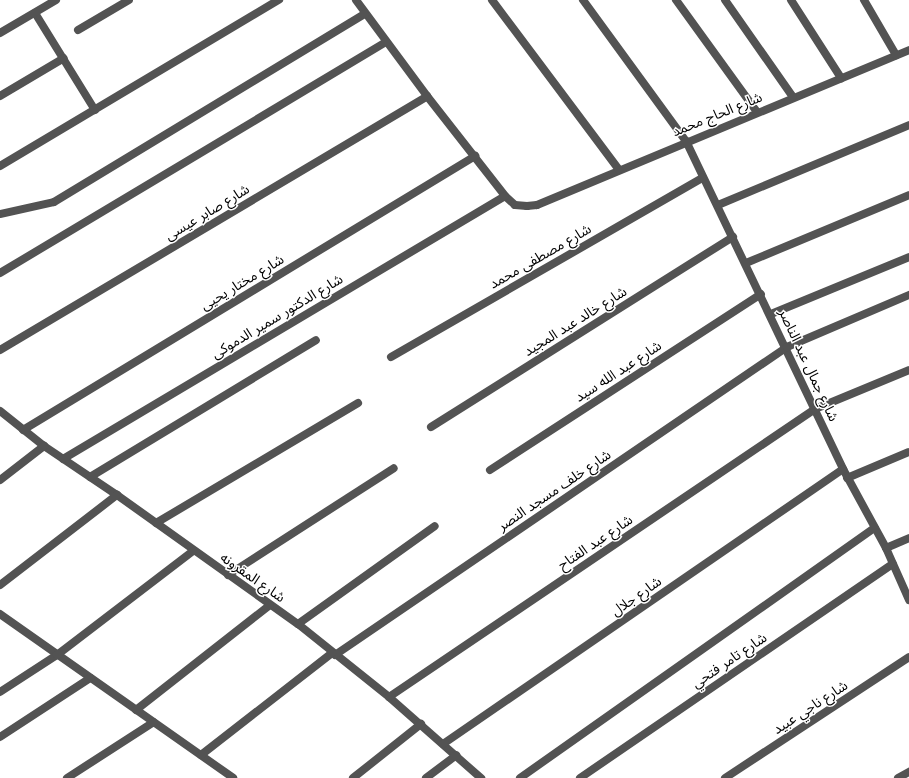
<!DOCTYPE html>
<meta charset="utf-8">
<style>
body{margin:0}
#map{position:relative;width:909px;height:778px;overflow:hidden;background:#fff;font-family:Helvetica,"Noto Sans Arabic",sans-serif}
div>[style]{position:absolute}
.street>*{height:8px;margin:-4px;padding:0 4px;transform-origin:4px;border-radius:4px;background:#535353}
span{translate:-50% -50%;white-space:nowrap;text-align:center;line-height:1.15;-webkit-text-stroke:3px #fff;paint-order:stroke}
.street-label{font-size:14px;color:#000}
</style>
<div id="map">
<div class="street">
<div style="left:356px;top:0;width:119px;rotate:53.5deg"></div>
<div style="left:427px;top:96px;width:127px;rotate:52deg"></div>
<div style="left:505px;top:196px;width:13px;rotate:42deg"></div>
<div style="left:515px;top:205px;width:12px;rotate:5deg"></div>
<div style="left:527px;top:206px;width:10px;rotate:-6deg"></div>
<div style="left:537px;top:205px;width:403px;rotate:-22.6deg"></div>
<div style="left:492px;top:0;width:212px;rotate:53.2deg"></div>
<div style="left:583px;top:0;width:175px;rotate:53.9deg"></div>
<div style="left:686px;top:141px;width:364px;rotate:64.4deg"></div>
<div style="left:843px;top:469px;width:90px;rotate:61.4deg"></div>
<div style="left:886px;top:548px;width:57px;rotate:66.1deg"></div>
<div style="left:676px;top:0;width:138px;rotate:54.1deg"></div>
<div style="left:725px;top:0;width:118px;rotate:55deg"></div>
<div style="left:791px;top:0;width:93px;rotate:57.3deg"></div>
<div style="left:864px;top:0;width:64px;rotate:59.8deg"></div>
<div style="left:35px;top:13px;width:114px;rotate:58.3deg"></div>
<div style="left:78px;top:30px;width:59px;rotate:-30.5deg"></div>
<div style="left:0;top:33px;width:65px;rotate:-30.5deg"></div>
<div style="left:0;top:96px;width:74px;rotate:-30.7deg"></div>
<div style="left:0;top:166px;width:325px;rotate:-30.8deg"></div>
<div style="left:718px;top:205px;width:207px;rotate:-22.7deg"></div>
<div style="left:0;top:214px;width:55px;rotate:-12.5deg"></div>
<div style="left:54px;top:202px;width:363px;rotate:-31.2deg"></div>
<div style="left:746px;top:263px;width:177px;rotate:-22.6deg"></div>
<div style="left:0;top:273px;width:450px;rotate:-30.9deg"></div>
<div style="left:771px;top:314px;width:149px;rotate:-22.4deg"></div>
<div style="left:0;top:350px;width:497px;rotate:-30.7deg"></div>
<div style="left:391px;top:357px;width:359px;rotate:-29.9deg"></div>
<div style="left:0;top:411px;width:56px;rotate:38.5deg"></div>
<div style="left:44px;top:446px;width:88px;rotate:33.9deg"></div>
<div style="left:117px;top:495px;width:222px;rotate:35.5deg"></div>
<div style="left:298px;top:624px;width:117px;rotate:38.7deg"></div>
<div style="left:389px;top:697px;width:123px;rotate:41.4deg"></div>
<div style="left:431px;top:427px;width:357px;rotate:-32.2deg"></div>
<div style="left:23px;top:430px;width:529px;rotate:-31.22deg"></div>
<div style="left:63px;top:459px;width:514px;rotate:-30.75deg"></div>
<div style="left:490px;top:470px;width:323px;rotate:-33deg"></div>
<div style="left:90px;top:477px;width:264px;rotate:-31.2deg"></div>
<div style="left:847px;top:478px;width:67px;rotate:-22.8deg"></div>
<div style="left:0;top:480px;width:56px;rotate:-37.7deg"></div>
<div style="left:156px;top:523px;width:235px;rotate:-30.7deg"></div>
<div style="left:886px;top:548px;width:25px;rotate:-23deg"></div>
<div style="left:228px;top:575px;width:197px;rotate:-32.8deg"></div>
<div style="left:0;top:585px;width:148px;rotate:-37.6deg"></div>
<div style="left:0;top:614px;width:285px;rotate:35.1deg"></div>
<div style="left:298px;top:624px;width:168px;rotate:-35.6deg"></div>
<div style="left:335px;top:655px;width:547px;rotate:-34.27deg"></div>
<div style="left:787px;top:347px;width:133px;rotate:-23.1deg"></div>
<div style="left:0;top:692px;width:68px;rotate:-33deg"></div>
<div style="left:57px;top:655px;width:171px;rotate:-37.4deg"></div>
<div style="left:389px;top:697px;width:514px;rotate:-34.06deg"></div>
<div style="left:815px;top:409px;width:102px;rotate:-22.5deg"></div>
<div style="left:136px;top:710px;width:170px;rotate:-38.1deg"></div>
<div style="left:0;top:737px;width:108px;rotate:-33.2deg"></div>
<div style="left:443px;top:744px;width:485px;rotate:-34.5deg"></div>
<div style="left:201px;top:755px;width:166px;rotate:-37.9deg"></div>
<div style="left:67px;top:778px;width:103px;rotate:-32.8deg"></div>
<div style="left:353px;top:778px;width:87px;rotate:-38.5deg"></div>
<div style="left:426px;top:778px;width:38px;rotate:-37deg"></div>
<div style="left:520px;top:778px;width:434px;rotate:-35.2deg"></div>
<div style="left:580px;top:778px;width:379px;rotate:-34.4deg"></div>
<div style="left:725px;top:778px;width:220px;rotate:-33.3deg"></div>
<div style="left:898px;top:778px;width:13px;rotate:-29deg"></div>
</div>
<div class="street-label">
<span style="left:717px;top:114px;rotate:-22deg">شارع الحاج محمد</span>
<span style="left:207px;top:212px;rotate:-31deg">شارع صابر عيسى</span>
<span style="left:540px;top:256px;rotate:-30deg">شارع مصطفى محمد</span>
<span style="left:242px;top:282px;rotate:-31deg">شارع مختار يحيى</span>
<span style="left:277px;top:316px;rotate:-31deg">شارع الدكتور سمير الدموكى</span>
<span style="left:575px;top:321px;rotate:-32deg">شارع خالد عبد المجيد</span>
<span style="left:809px;top:365px;rotate:65deg">شارع جمال عبد الناصر</span>
<span style="left:618px;top:371px;rotate:-33deg">شارع عبد الله سيد</span>
<span style="left:554px;top:490px;rotate:-34deg">شارع خلف مسجد النصر</span>
<span style="left:595px;top:542px;rotate:-34deg">شارع عبد الفتاح</span>
<span style="left:253px;top:577px;rotate:35deg">شارع المقرونه</span>
<span style="left:636px;top:596px;rotate:-35deg">شارع جلال</span>
<span style="left:729px;top:660px;rotate:-34deg">شارع تامر فتحي</span>
<span style="left:810px;top:707px;rotate:-33deg">شارع ناجي عبيد</span>
</div>
</div>
